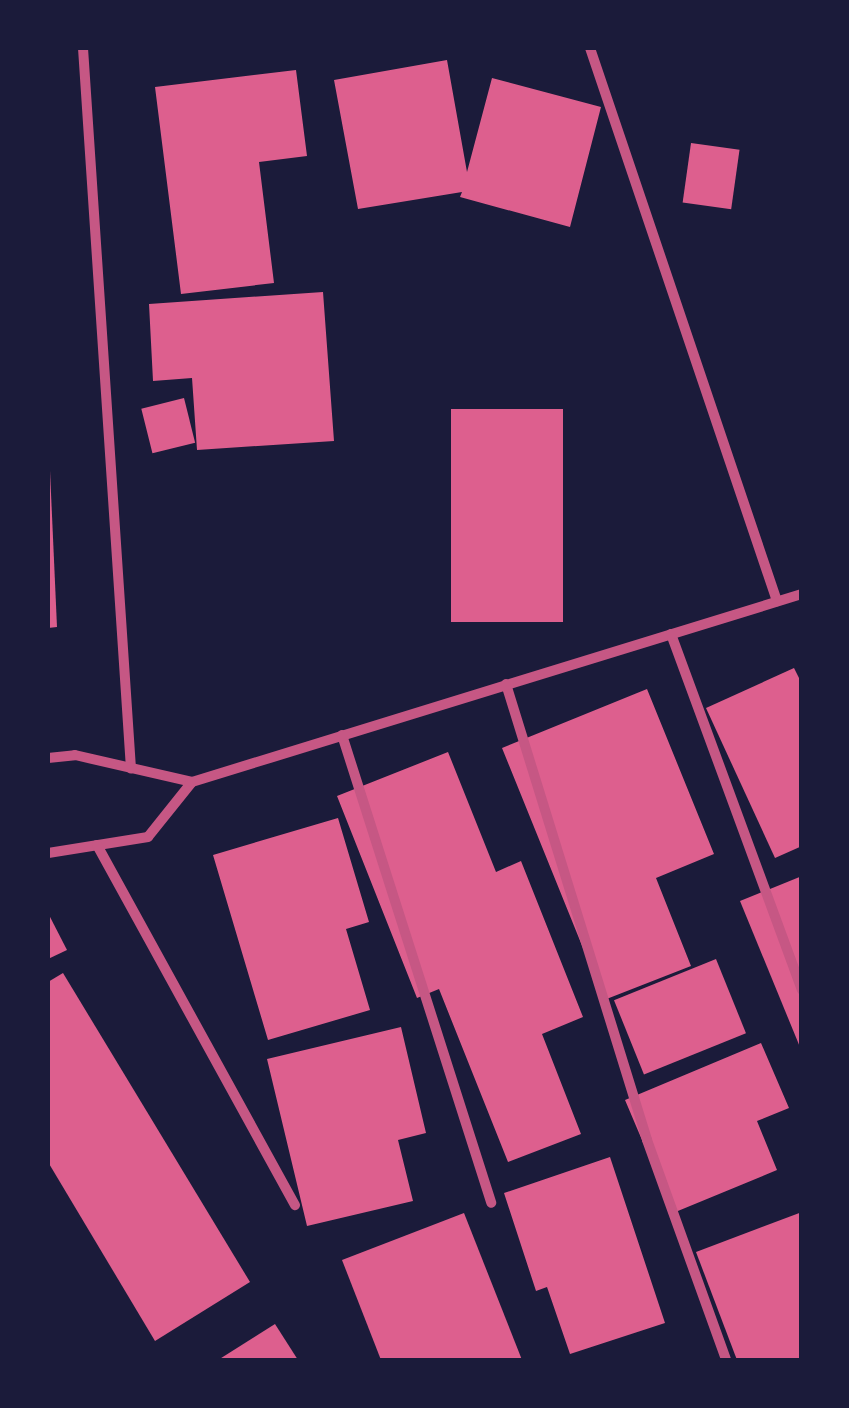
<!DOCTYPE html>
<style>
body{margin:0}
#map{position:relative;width:849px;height:1408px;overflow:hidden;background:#1b1b3a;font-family:"Archivo Narrow",sans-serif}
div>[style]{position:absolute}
.building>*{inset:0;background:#dd5f8e;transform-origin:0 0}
.minor>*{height:10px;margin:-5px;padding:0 5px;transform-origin:5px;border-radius:5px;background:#c65784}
span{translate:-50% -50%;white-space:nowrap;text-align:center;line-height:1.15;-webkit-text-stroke:8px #1b1b3a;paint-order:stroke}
.frame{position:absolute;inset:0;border:50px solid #1b1b3a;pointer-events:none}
</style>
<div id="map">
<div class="building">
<div style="clip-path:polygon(447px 60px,467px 172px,492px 78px,601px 107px,570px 227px,460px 197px,462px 192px,358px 209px,334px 80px)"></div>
<div style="clip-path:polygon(296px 70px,307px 156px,259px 162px,274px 283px,181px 294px,155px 87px)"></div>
<div style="left:691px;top:143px;width:49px;height:60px;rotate:8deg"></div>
<div style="clip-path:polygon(323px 292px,334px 441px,197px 450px,192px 378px,153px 381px,149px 304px)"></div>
<div style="left:184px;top:398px;width:46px;height:44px;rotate:76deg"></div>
<div style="left:451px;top:409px;width:112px;height:213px"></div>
<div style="clip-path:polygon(48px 426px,57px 627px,48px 628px)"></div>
<div style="clip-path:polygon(794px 668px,802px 684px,802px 846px,775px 858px,706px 708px)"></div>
<div style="clip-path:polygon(647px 689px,714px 854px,656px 878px,691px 966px,604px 1000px,502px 748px)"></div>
<div style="clip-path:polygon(448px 752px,496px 872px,521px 861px,583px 1017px,542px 1034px,581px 1134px,508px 1162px,439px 989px,417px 998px,337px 796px)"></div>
<div style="clip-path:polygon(338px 818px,369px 922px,346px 929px,370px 1010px,268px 1040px,213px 855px)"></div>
<div style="clip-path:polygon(802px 876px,802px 1052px,740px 901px)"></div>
<div style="clip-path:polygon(48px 913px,67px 950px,48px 959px)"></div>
<div style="left:716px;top:959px;width:80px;height:110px;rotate:68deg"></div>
<div style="clip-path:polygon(63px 973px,250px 1282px,155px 1341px,48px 1162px,48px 982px)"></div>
<div style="clip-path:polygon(401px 1027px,426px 1133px,398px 1140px,413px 1201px,307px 1226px,267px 1059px)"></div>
<div style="clip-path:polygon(761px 1043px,789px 1108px,757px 1121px,777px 1170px,673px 1213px,625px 1100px)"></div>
<div style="clip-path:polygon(610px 1157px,665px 1323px,570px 1354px,547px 1287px,536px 1291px,504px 1193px)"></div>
<div style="clip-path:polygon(802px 1212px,802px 1360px,737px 1360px,696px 1252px)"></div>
<div style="clip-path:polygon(464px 1213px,522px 1360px,381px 1360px,342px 1260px)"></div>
<div style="clip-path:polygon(275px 1324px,298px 1360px,218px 1360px)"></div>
</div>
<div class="minor">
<div style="left:83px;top:48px;width:722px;rotate:86.19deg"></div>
<div style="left:590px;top:48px;width:584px;rotate:71.32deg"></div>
<div style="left:671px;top:634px;width:379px;rotate:69.8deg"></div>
<div style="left:506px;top:684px;width:477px;rotate:72.8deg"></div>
<div style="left:647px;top:1140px;width:234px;rotate:70.2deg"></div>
<div style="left:342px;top:735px;width:491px;rotate:72.3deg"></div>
<div style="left:48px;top:758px;width:27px;rotate:-6deg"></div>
<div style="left:75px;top:755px;width:120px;rotate:13deg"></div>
<div style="left:192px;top:782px;width:70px;rotate:128.7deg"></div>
<div style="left:148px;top:837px;width:101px;rotate:170.9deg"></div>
<div style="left:192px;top:782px;width:638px;rotate:-17.13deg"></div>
<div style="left:97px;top:845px;width:411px;rotate:61.2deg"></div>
</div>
<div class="frame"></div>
</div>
